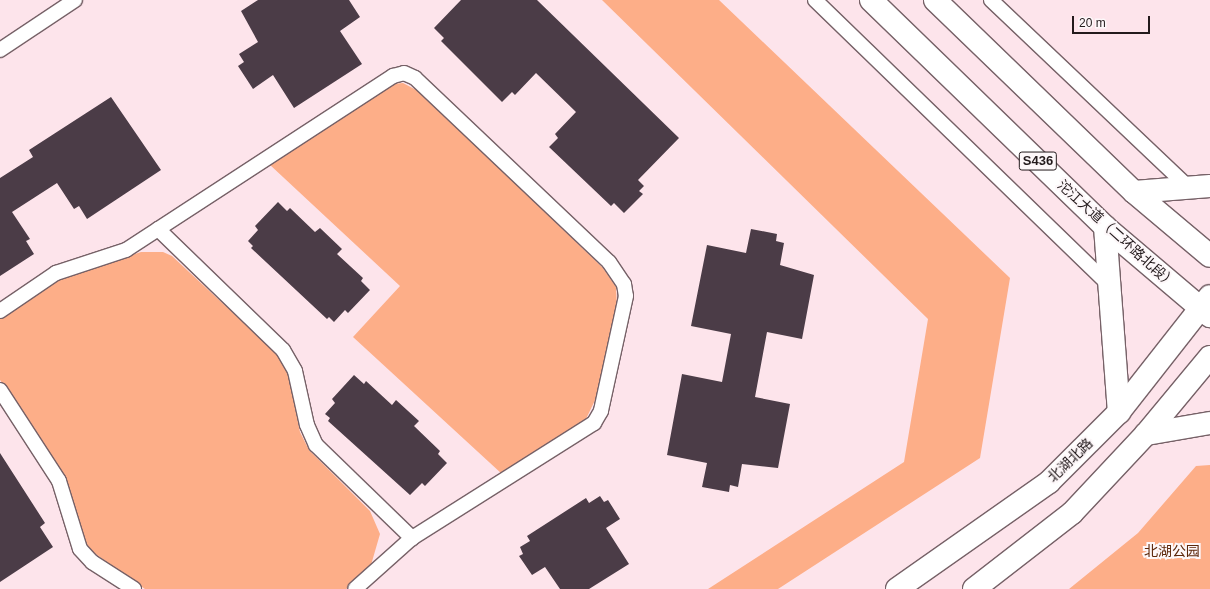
<!DOCTYPE html>
<meta charset="utf-8">
<style>
body{margin:0}
#map{position:relative;width:1210px;height:589px;overflow:hidden;background:#fde4eb;font-family:Arial,"Noto Sans SC",sans-serif}
div>[style]{position:absolute}
.green>*{inset:0;background:#fdae88}
.building>*{inset:0;background:#4b3c47}
.roads{filter:drop-shadow(1px 0 #766167) drop-shadow(-1px 0 #766167) drop-shadow(0 1px #766167) drop-shadow(0 -1px #766167)}
.service>*{height:14px;margin:-7px;padding:0 7px;transform-origin:7px;border-radius:7px;background:#fff}
.primary>*{height:22px;margin:-11px;padding:0 11px;transform-origin:11px;border-radius:11px;background:#fff}
.trunk>*{height:22px;margin:-11px;padding:0 11px;transform-origin:11px;border-radius:11px;background:#fff}
span{translate:-50% -50%;white-space:nowrap;text-align:center;line-height:1.15;-webkit-text-stroke:4px #fdf7f9;paint-order:stroke}
.shield-label span{padding:1px 3px;background:#fdf7f9;border:1px solid;border-radius:3px;-webkit-text-stroke-width:0}
.shield-label{font-size:13px;color:#231a1c;font-weight:700}
.street-label{font-size:14px;color:#231a1c}
.park-label{font-size:14px;color:#5d280b}
.scale{position:absolute;left:1072px;top:16px;width:78px;height:18px;box-sizing:border-box;border:2px solid #231a1c;border-top:0;padding-left:5px;font-size:12px;line-height:14px;white-space:nowrap;color:#231a1c;-webkit-text-stroke:3px #fdf7f9;paint-order:stroke}
</style>
<div id="map">
<div class="green">
<div style="clip-path:polygon(602px 0,719px 0,1010px 278px,980px 458px,778px 589px,708px 589px,904px 462px,928px 319px)"></div>
<div style="clip-path:polygon(403px 83px,420px 92px,603px 268px,616px 287px,617px 308px,597px 396px,586px 419px,576px 428px,502px 474px,353px 337px,400px 286px,269px 164px,393px 84px)"></div>
<div style="clip-path:polygon(141px 252px,163px 252px,172px 256px,280px 357px,288px 373px,300px 432px,309px 450px,370px 511px,380px 534px,371px 565px,346px 589px,145px 589px,87px 548px,61px 472px,0 380px,0 319px,61px 278px)"></div>
<div style="clip-path:polygon(1210px 465px,1210px 589px,1069px 589px,1138px 533px,1196px 466px)"></div>
</div>
<div class="building">
<div style="clip-path:polygon(258px 0,349px 0,360px 17px,340px 31px,362px 64px,294px 108px,273px 75px,253px 89px,238px 66px,244px 62px,239px 54px,258px 42px,241px 11px)"></div>
<div style="clip-path:polygon(461px 0,537px 0,679px 138px,638px 180px,644px 186px,639px 191px,643px 194px,624px 213px,614px 203px,611px 206px,549px 147px,558px 138px,555px 134px,576px 112px,536px 73px,515px 95px,512px 92px,502px 102px,441px 41px,444px 38px,434px 28px)"></div>
<div style="clip-path:polygon(111px 97px,161px 170px,87px 219px,79px 206px,74px 209px,57px 183px,12px 212px,30px 239px,26px 241px,34px 254px,0 276px,0 178px,33px 157px,29px 150px)"></div>
<div style="clip-path:polygon(278px 202px,287px 211px,290px 208px,315px 232px,320px 228px,342px 249px,337px 254px,363px 278px,361px 281px,370px 290px,348px 313px,345px 310px,334px 322px,329px 317px,327px 319px,251px 248px,253px 246px,248px 241px,258px 230px,255px 226px)"></div>
<div style="clip-path:polygon(751px 229px,777px 234px,776px 241px,784px 243px,780px 265px,814px 275px,802px 339px,767px 332px,755px 397px,790px 404px,778px 468px,742px 464px,738px 487px,730px 485px,729px 492px,702px 487px,707px 463px,667px 455px,682px 374px,722px 382px,731px 334px,691px 326px,707px 245px,746px 253px)"></div>
<div style="clip-path:polygon(354px 375px,364px 384px,366px 381px,392px 405px,396px 400px,419px 421px,414px 426px,440px 451px,438px 454px,447px 463px,425px 486px,422px 483px,410px 495px,328px 421px,330px 418px,325px 414px,335px 403px,332px 399px)"></div>
<div style="clip-path:polygon(0 453px,45px 523px,40px 527px,53px 547px,0 582px)"></div>
<div style="clip-path:polygon(600px 496px,604px 502px,608px 500px,620px 519px,606px 528px,629px 564px,589px 589px,560px 589px,545px 567px,532px 575px,519px 556px,523px 554px,520px 547px,530px 541px,527px 536px,586px 498px,589px 503px)"></div>
</div>
<div class="roads">
<div class="service">
<div style="left:815px;top:0;width:411px;rotate:44.1deg"></div>
<div style="left:991px;top:0;width:273px;rotate:43.5deg"></div>
<div style="left:0;top:50px;width:90px;rotate:-33.7deg"></div>
<div style="left:158px;top:229px;width:174px;rotate:44.1deg"></div>
<div style="left:283px;top:350px;width:24px;rotate:60deg"></div>
<div style="left:295px;top:371px;width:55px;rotate:77.5deg"></div>
<div style="left:307px;top:425px;width:22px;rotate:66deg"></div>
<div style="left:316px;top:445px;width:134px;rotate:44.1deg"></div>
<div style="left:0;top:311px;width:68px;rotate:-34.2deg"></div>
<div style="left:56px;top:273px;width:74px;rotate:-18.2deg"></div>
<div style="left:126px;top:250px;width:319px;rotate:-33.1deg"></div>
<div style="left:393px;top:76px;width:11px;rotate:-15deg"></div>
<div style="left:404px;top:73px;width:12px;rotate:24deg"></div>
<div style="left:415px;top:78px;width:267px;rotate:43.5deg"></div>
<div style="left:609px;top:262px;width:27px;rotate:56deg"></div>
<div style="left:624px;top:284px;width:12px;rotate:81deg"></div>
<div style="left:626px;top:296px;width:118px;rotate:102.3deg"></div>
<div style="left:601px;top:411px;width:14px;rotate:120deg"></div>
<div style="left:594px;top:423px;width:215px;rotate:147.7deg"></div>
<div style="left:412px;top:538px;width:76px;rotate:138.2deg"></div>
<div style="left:0;top:390px;width:108px;rotate:57deg"></div>
<div style="left:59px;top:481px;width:71px;rotate:72.8deg"></div>
<div style="left:80px;top:549px;width:18px;rotate:47deg"></div>
<div style="left:92px;top:562px;width:50px;rotate:32.7deg"></div>
</div>
<div class="primary">
<div style="left:1134px;top:192px;width:76px;rotate:-4.5deg"></div>
<div style="left:1105px;top:227px;width:186px;rotate:85.7deg"></div>
<div style="left:1146px;top:434px;width:65px;rotate:-9.8deg"></div>
<div style="left:897px;top:589px;width:186px;rotate:-35.1deg"></div>
<div style="left:1049px;top:482px;width:99px;rotate:-45deg"></div>
<div style="left:1119px;top:412px;width:147px;rotate:-51.9deg"></div>
<div style="left:974px;top:589px;width:124px;rotate:-37.8deg"></div>
<div style="left:1072px;top:513px;width:108px;rotate:-46.9deg"></div>
<div style="left:1146px;top:434px;width:100px;rotate:-50.3deg"></div>
</div>
<div class="trunk">
<div style="left:871px;top:0;width:326px;rotate:44.1deg"></div>
<div style="left:1105px;top:227px;width:138px;rotate:40.3deg"></div>
<div style="left:935px;top:0;width:277px;rotate:44deg"></div>
<div style="left:1134px;top:192px;width:99px;rotate:40.1deg"></div>
</div>
</div>
<div class="shield-label">
<span style="left:1038px;top:161px">S436</span>
</div>
<div class="street-label">
<span style="left:1117px;top:234px;rotate:42deg">沱江大道（二环路北段）</span>
<span style="left:1070px;top:460px;rotate:-44deg">北湖北路</span>
</div>
<div class="park-label">
<span style="left:1172px;top:551px">北湖公园</span>
</div>
<div class="scale">20 m</div>
</div>
